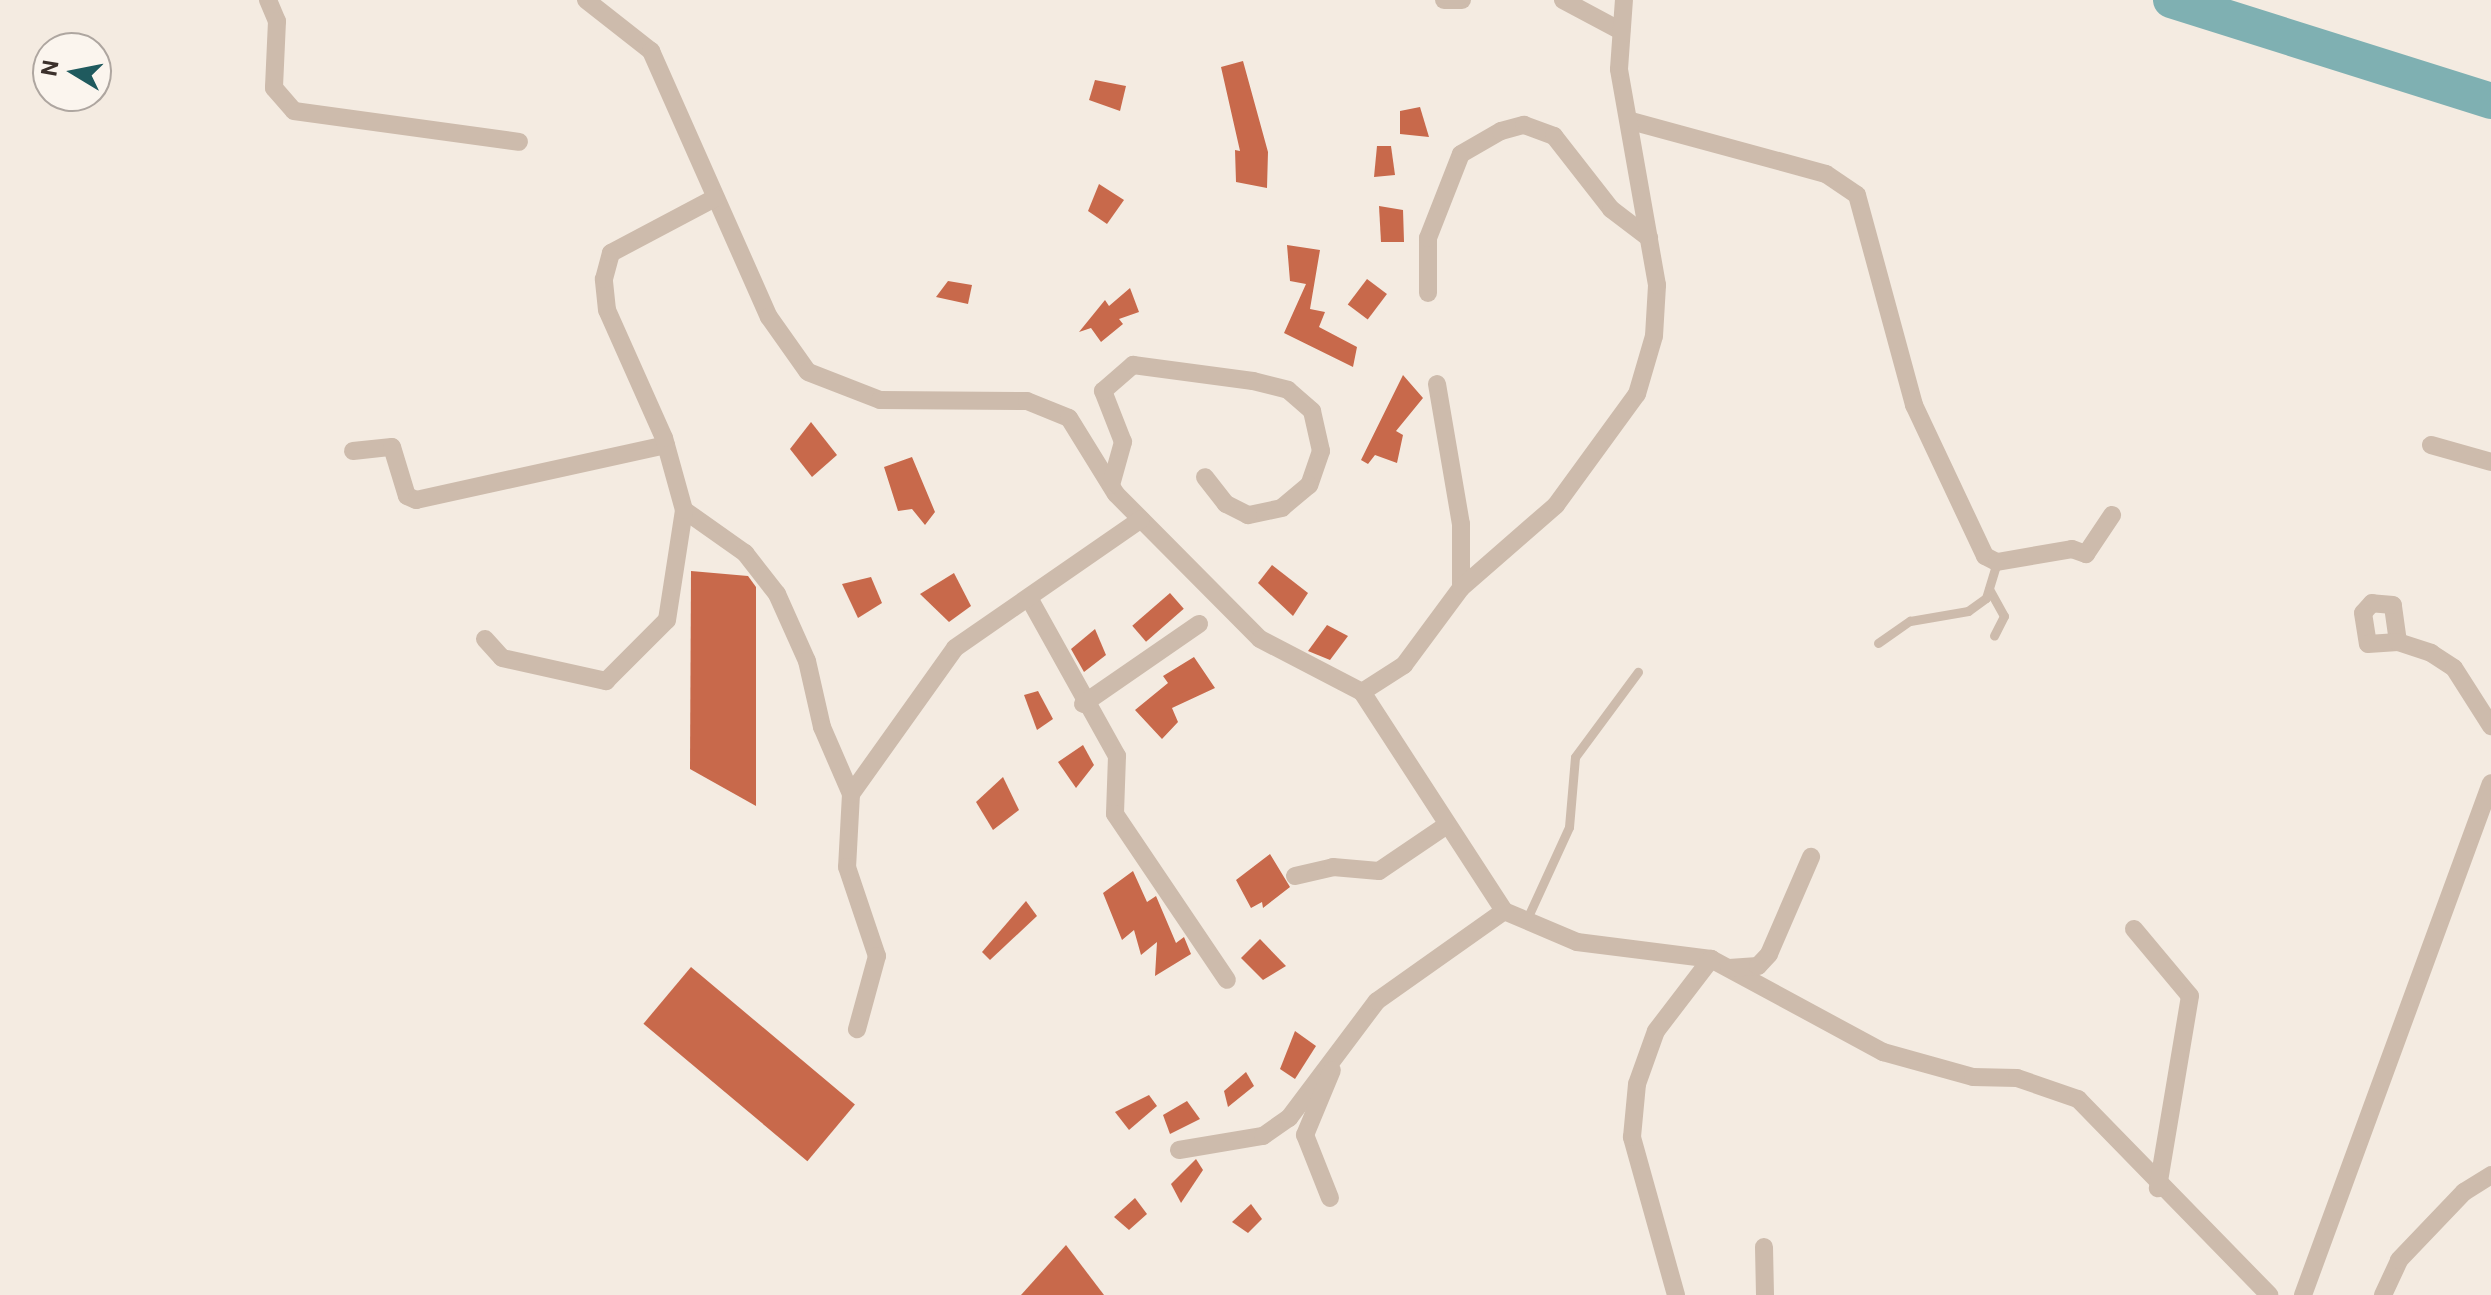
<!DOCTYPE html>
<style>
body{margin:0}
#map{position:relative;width:2491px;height:1295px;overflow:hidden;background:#f4ebe1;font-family:Roboto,sans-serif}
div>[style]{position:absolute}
.river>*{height:36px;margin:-18px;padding:0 18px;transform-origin:18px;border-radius:18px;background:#7fb0b2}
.building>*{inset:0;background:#c8694b;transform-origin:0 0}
.lane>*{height:9px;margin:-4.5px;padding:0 4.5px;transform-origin:4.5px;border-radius:4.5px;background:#cdbbac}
.street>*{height:18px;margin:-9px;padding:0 9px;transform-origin:9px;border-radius:9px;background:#cdbbac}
span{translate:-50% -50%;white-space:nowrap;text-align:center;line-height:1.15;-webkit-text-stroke:7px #fbf5ee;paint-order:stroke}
.north{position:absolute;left:32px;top:32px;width:80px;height:80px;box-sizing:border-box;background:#fbf5ee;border:2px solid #aea6a0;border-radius:50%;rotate:280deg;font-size:22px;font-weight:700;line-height:32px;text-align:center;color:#3b302b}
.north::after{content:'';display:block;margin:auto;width:28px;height:36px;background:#1f5a5e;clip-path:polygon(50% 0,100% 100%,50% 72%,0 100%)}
</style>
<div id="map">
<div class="river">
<div style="left:2171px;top:0;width:336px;rotate:17.5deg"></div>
</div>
<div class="building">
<div style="clip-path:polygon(1243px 61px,1268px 152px,1267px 188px,1236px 182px,1235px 150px,1240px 151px,1221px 67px)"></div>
<div style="clip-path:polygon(1095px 80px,1126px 86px,1120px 111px,1089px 100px)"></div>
<div style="clip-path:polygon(1420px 107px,1429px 137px,1400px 134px,1400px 111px)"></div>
<div style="clip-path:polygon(1377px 146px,1391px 146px,1395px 175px,1374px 177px)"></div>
<div style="clip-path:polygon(1099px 184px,1124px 200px,1107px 224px,1088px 211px)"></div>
<div style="clip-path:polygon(1379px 206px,1403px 210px,1404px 242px,1381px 242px)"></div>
<div style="clip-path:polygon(1287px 245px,1320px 250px,1310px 309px,1325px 312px,1319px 327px,1357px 347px,1353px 367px,1284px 333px,1306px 284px,1290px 281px)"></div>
<div style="left:1367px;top:279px;width:25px;height:32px;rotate:37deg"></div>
<div style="clip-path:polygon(948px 281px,972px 285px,968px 304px,936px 297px)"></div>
<div style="clip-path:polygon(1130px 288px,1139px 312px,1119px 319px,1123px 324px,1101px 342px,1091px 328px,1079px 332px,1105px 300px,1109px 306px)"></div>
<div style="clip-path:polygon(1403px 375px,1423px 398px,1396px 431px,1403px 435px,1397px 463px,1375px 455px,1368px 464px,1361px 460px)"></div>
<div style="clip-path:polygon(811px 422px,837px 455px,812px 477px,790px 449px)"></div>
<div style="clip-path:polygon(912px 457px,935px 512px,925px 525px,912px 509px,898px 511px,884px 467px)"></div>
<div style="clip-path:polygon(1272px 565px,1308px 593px,1293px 616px,1258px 583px)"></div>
<div style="clip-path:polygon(691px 571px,748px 576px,756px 587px,756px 806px,690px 769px)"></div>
<div style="clip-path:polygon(954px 573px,971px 606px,949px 622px,920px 594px)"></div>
<div style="clip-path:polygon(871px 577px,882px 603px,858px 618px,842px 584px)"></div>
<div style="left:1170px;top:593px;width:21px;height:50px;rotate:49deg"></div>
<div style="clip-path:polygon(1327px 625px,1348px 636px,1330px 660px,1308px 651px)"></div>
<div style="clip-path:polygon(1095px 629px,1106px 655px,1084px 672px,1071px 649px)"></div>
<div style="clip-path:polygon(1194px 657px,1215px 688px,1172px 708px,1178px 722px,1162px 739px,1135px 710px,1168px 683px,1163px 676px)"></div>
<div style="clip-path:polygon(1038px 691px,1053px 719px,1037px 730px,1024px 695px)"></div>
<div style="clip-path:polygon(1083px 745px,1094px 765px,1076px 788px,1058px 762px)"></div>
<div style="clip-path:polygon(1003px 777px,1019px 810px,993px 830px,976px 802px)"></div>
<div style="clip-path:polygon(1270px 854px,1290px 887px,1263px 908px,1262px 902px,1251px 908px,1236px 880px)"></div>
<div style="clip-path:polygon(1133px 871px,1147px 902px,1156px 896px,1176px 943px,1184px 937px,1191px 954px,1155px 976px,1157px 942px,1141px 955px,1134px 930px,1122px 940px,1103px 893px)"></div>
<div style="clip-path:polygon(1026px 901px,1037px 916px,990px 960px,982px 952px)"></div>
<div style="clip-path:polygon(1260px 939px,1286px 966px,1263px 980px,1241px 958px)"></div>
<div style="left:691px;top:967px;width:214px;height:74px;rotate:40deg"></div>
<div style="clip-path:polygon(1295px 1031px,1316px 1046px,1295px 1079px,1280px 1069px)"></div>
<div style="clip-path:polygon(1246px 1072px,1254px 1086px,1228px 1107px,1224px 1091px)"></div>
<div style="clip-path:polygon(1149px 1095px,1157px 1106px,1129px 1130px,1115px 1112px)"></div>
<div style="clip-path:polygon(1187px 1101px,1200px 1119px,1170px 1134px,1163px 1115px)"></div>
<div style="clip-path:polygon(1196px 1159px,1203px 1170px,1181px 1203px,1171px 1184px)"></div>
<div style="clip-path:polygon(1135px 1198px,1147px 1214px,1129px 1230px,1114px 1217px)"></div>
<div style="clip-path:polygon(1251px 1204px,1262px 1219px,1248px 1233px,1232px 1222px)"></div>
<div style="clip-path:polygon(1066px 1245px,1104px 1295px,1021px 1295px)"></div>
</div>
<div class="lane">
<div style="left:1989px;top:589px;width:31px;rotate:61deg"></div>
<div style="left:2004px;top:616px;width:22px;rotate:117deg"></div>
<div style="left:1878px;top:643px;width:39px;rotate:-35deg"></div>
<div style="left:1910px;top:621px;width:59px;rotate:-9.8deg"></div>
<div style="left:1968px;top:611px;width:22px;rotate:-36deg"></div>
<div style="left:1986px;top:598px;width:38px;rotate:-73deg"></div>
<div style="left:1526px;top:921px;width:103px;rotate:-65.4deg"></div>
<div style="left:1569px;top:827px;width:70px;rotate:-85.1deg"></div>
<div style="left:1575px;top:757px;width:106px;rotate:-53.5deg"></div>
</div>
<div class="street">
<div style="left:268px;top:0;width:23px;rotate:67deg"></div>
<div style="left:277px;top:21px;width:67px;rotate:92.6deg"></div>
<div style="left:274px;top:88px;width:30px;rotate:49deg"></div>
<div style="left:294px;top:111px;width:227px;rotate:7.8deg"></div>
<div style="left:586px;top:0;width:83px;rotate:38.1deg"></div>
<div style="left:651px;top:51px;width:291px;rotate:66.1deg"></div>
<div style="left:769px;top:317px;width:67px;rotate:54.7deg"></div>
<div style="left:808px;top:372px;width:77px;rotate:21.3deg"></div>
<div style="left:880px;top:400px;width:147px;rotate:0.4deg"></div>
<div style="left:1027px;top:401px;width:45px;rotate:22deg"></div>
<div style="left:1069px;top:418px;width:89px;rotate:58.3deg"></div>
<div style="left:1116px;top:494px;width:204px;rotate:45.2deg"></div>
<div style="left:1260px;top:639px;width:115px;rotate:27.5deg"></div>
<div style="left:1362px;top:692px;width:261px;rotate:57deg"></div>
<div style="left:1504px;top:911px;width:79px;rotate:23deg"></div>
<div style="left:1577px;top:942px;width:135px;rotate:7.2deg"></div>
<div style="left:1711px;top:959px;width:196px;rotate:28.4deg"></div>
<div style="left:1883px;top:1052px;width:93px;rotate:15.5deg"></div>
<div style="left:1973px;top:1077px;width:44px;rotate:1.3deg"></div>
<div style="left:2017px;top:1078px;width:65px;rotate:19deg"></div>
<div style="left:2078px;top:1099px;width:274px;rotate:45.7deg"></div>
<div style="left:1444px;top:0;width:18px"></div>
<div style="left:1563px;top:0;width:66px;rotate:28.1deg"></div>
<div style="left:1631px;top:121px;width:202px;rotate:15.2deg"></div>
<div style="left:1826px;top:174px;width:37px;rotate:34deg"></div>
<div style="left:1857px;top:195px;width:218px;rotate:74.8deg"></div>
<div style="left:1914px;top:405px;width:167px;rotate:64.8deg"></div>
<div style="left:1985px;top:556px;width:13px;rotate:27deg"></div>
<div style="left:1997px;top:562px;width:76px;rotate:-9.8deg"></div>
<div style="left:2072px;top:549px;width:15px;rotate:20deg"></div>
<div style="left:2086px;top:554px;width:47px;rotate:-56.3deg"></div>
<div style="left:1428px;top:293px;width:55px;rotate:-90deg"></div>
<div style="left:1428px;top:238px;width:90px;rotate:-68.6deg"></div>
<div style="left:1461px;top:154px;width:46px;rotate:-29.9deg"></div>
<div style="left:1501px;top:131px;width:24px;rotate:-15deg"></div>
<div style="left:1524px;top:125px;width:32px;rotate:20deg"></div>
<div style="left:1554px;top:136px;width:93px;rotate:52deg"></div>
<div style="left:1611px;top:209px;width:48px;rotate:37.3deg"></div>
<div style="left:1437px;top:384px;width:142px;rotate:80.3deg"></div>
<div style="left:1461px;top:524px;width:64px;rotate:90deg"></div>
<div style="left:2431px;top:445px;width:62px;rotate:15.8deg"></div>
<div style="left:353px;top:451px;width:39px;rotate:-6deg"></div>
<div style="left:392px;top:447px;width:51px;rotate:73deg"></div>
<div style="left:407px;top:496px;width:10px;rotate:24deg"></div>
<div style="left:416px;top:500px;width:256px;rotate:-12.4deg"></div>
<div style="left:1111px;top:485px;width:45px;rotate:-74.4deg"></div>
<div style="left:1123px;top:442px;width:55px;rotate:-111.4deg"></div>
<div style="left:1103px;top:391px;width:40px;rotate:-41deg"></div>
<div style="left:1133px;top:365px;width:121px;rotate:7.6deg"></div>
<div style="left:1253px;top:381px;width:36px;rotate:14deg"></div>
<div style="left:1288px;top:390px;width:32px;rotate:41deg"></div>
<div style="left:1312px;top:411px;width:41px;rotate:77.3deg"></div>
<div style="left:1321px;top:451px;width:36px;rotate:109deg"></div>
<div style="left:1309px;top:485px;width:35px;rotate:140deg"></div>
<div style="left:1282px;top:508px;width:35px;rotate:168deg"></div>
<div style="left:1248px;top:515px;width:25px;rotate:-153deg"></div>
<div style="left:1226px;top:504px;width:34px;rotate:-128deg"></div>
<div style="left:684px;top:510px;width:75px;rotate:35.2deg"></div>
<div style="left:745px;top:553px;width:52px;rotate:52deg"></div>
<div style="left:777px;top:594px;width:73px;rotate:65.9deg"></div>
<div style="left:807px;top:661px;width:68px;rotate:77.2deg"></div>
<div style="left:822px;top:727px;width:73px;rotate:66.6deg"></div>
<div style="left:851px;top:794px;width:73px;rotate:93.1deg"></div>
<div style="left:847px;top:867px;width:94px;rotate:71.4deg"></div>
<div style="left:877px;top:956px;width:76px;rotate:105.3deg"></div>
<div style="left:1029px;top:598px;width:181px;rotate:60.9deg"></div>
<div style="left:1117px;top:756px;width:58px;rotate:92deg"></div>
<div style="left:1115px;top:814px;width:200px;rotate:56deg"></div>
<div style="left:485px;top:639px;width:25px;rotate:48deg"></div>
<div style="left:502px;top:658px;width:107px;rotate:12.5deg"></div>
<div style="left:606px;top:681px;width:86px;rotate:-45deg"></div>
<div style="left:667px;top:620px;width:111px;rotate:-81.2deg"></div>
<div style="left:684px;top:510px;width:75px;rotate:-105.5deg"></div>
<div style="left:664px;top:438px;width:140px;rotate:-114deg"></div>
<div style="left:607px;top:310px;width:31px;rotate:-96deg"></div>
<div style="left:604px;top:279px;width:27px;rotate:-75deg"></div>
<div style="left:611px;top:253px;width:118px;rotate:-27.9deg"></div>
<div style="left:2398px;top:642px;width:37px;rotate:-98deg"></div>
<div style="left:2393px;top:605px;width:21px;rotate:-175deg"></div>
<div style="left:2372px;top:603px;width:13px;rotate:132deg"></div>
<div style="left:2363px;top:613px;width:31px;rotate:81deg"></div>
<div style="left:2368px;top:644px;width:30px;rotate:-4deg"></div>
<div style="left:2398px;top:642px;width:35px;rotate:18deg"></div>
<div style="left:2431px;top:653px;width:27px;rotate:33deg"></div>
<div style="left:2454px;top:668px;width:69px;rotate:57.5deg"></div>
<div style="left:1362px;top:692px;width:50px;rotate:-32.7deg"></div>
<div style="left:1404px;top:665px;width:96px;rotate:-53.5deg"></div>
<div style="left:1461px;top:588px;width:126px;rotate:-41.1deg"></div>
<div style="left:1556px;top:505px;width:137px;rotate:-53.9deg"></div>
<div style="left:1637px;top:394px;width:60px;rotate:-73.7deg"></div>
<div style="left:1654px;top:336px;width:51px;rotate:-86.6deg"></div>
<div style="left:1657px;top:285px;width:219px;rotate:-100deg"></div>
<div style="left:1619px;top:69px;width:69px;rotate:-85.9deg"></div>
<div style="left:1083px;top:704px;width:141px;rotate:-34.6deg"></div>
<div style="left:851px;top:794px;width:179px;rotate:-54.5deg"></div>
<div style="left:955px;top:648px;width:226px;rotate:-34.7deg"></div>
<div style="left:1295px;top:876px;width:39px;rotate:-13deg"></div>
<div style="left:1333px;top:867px;width:46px;rotate:5deg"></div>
<div style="left:1379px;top:871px;width:78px;rotate:-34.1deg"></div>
<div style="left:2134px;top:929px;width:87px;rotate:50.1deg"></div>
<div style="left:2190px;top:996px;width:195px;rotate:99.5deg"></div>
<div style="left:1729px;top:968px;width:29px;rotate:-4deg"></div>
<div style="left:1758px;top:966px;width:16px;rotate:-47deg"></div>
<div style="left:1769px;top:954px;width:106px;rotate:-66.6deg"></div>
<div style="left:1179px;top:1150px;width:85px;rotate:-9.5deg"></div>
<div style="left:1263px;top:1136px;width:32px;rotate:-35deg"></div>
<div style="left:1289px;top:1118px;width:146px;rotate:-53.1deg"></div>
<div style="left:1377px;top:1001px;width:156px;rotate:-35.3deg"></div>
<div style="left:1330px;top:1198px;width:68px;rotate:-111.6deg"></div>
<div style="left:1305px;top:1135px;width:70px;rotate:-67.4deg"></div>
<div style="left:1764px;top:1247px;width:48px;rotate:88.8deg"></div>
<div style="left:1676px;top:1295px;width:164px;rotate:-105.6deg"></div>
<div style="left:1632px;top:1137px;width:53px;rotate:-84.6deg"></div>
<div style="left:1637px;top:1084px;width:56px;rotate:-70.3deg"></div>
<div style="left:1656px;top:1031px;width:91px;rotate:-52.6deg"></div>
<div style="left:2303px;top:1295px;width:545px;rotate:-69.84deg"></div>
<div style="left:2383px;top:1295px;width:38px;rotate:-65deg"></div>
<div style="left:2399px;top:1260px;width:94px;rotate:-46.3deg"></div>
<div style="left:2464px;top:1192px;width:32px;rotate:-32deg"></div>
</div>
<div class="north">N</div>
</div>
